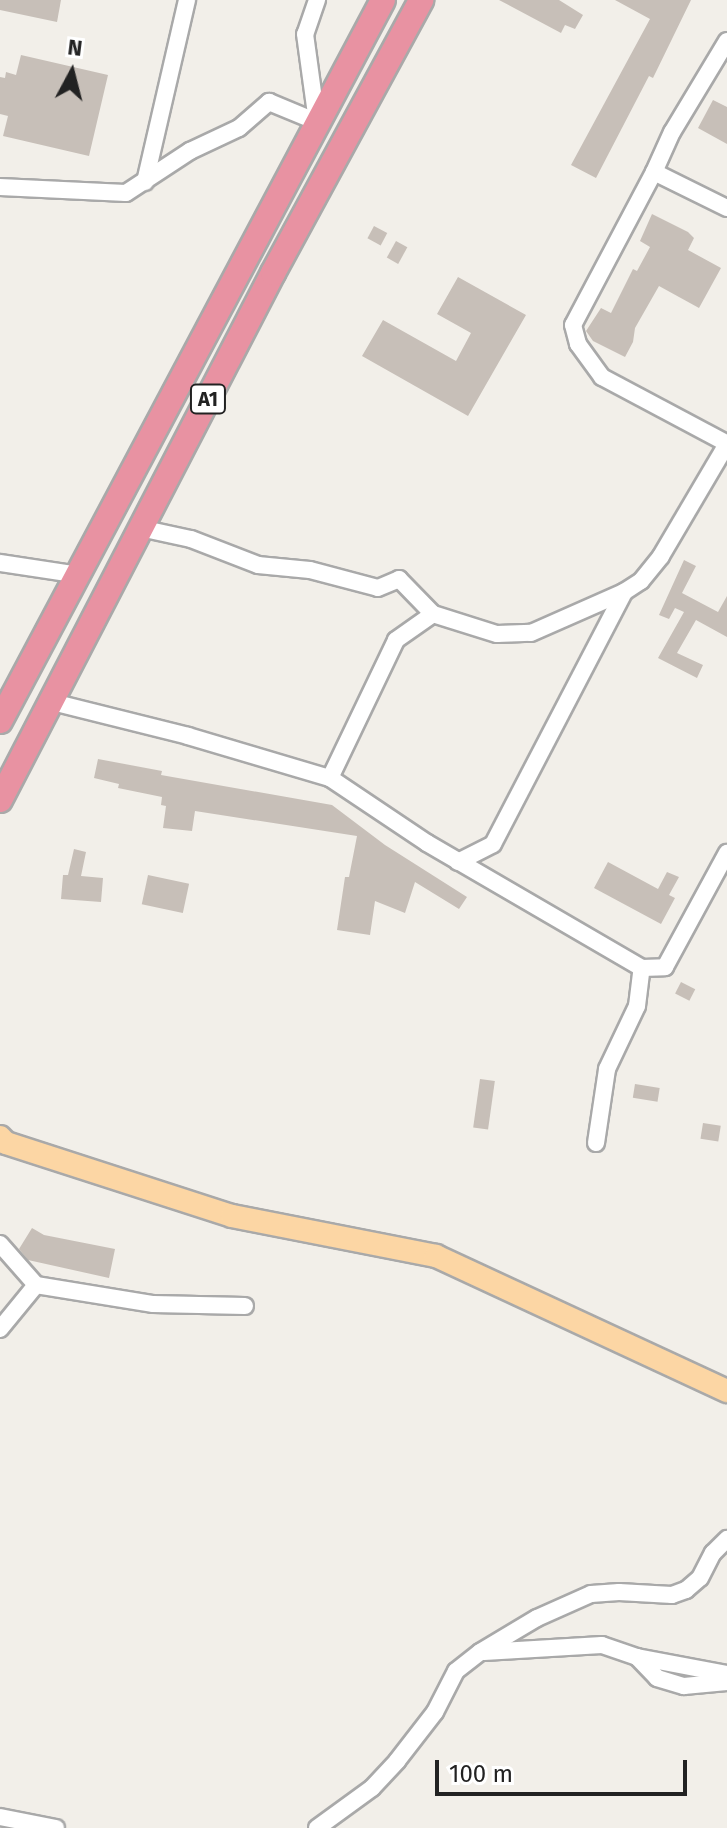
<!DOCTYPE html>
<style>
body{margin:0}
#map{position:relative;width:727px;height:1828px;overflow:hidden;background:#f2efe9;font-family:"Fira Sans",sans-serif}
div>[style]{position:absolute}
.building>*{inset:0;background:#c7bfb8;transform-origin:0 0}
.roads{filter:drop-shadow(2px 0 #a9a9a9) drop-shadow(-2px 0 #a9a9a9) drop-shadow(0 2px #a9a9a9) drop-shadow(0 -2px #a9a9a9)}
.minor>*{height:16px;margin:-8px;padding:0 8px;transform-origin:8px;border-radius:8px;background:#fff}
.major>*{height:22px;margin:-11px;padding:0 11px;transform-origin:11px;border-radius:11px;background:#fcd6a4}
.highway>*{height:24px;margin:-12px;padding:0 12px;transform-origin:12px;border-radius:12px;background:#e892a2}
span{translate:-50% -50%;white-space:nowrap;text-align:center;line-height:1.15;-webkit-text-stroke:8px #fff;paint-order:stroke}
.shield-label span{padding:2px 6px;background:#fff;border:2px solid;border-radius:6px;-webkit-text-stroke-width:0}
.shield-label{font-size:20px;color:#222;font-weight:700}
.north{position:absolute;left:32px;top:32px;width:80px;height:80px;-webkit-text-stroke:6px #fff;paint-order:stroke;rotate:7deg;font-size:22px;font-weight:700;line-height:32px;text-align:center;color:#222}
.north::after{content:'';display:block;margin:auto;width:28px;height:36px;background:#222;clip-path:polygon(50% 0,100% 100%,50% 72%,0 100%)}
.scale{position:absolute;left:435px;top:1760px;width:252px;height:36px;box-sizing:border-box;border:4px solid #222;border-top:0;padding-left:10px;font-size:24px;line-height:28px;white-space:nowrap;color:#222;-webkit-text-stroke:6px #fff;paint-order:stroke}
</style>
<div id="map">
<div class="building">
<div style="clip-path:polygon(0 0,61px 0,57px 22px,0 10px)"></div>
<div style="clip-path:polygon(499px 0,559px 0,583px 15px,575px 29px,565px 25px,561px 33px)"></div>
<div style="clip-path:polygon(615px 0,691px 0,653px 78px,649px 76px,596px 178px,571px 165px,650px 19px)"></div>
<div style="clip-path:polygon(21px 55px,108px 75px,89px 156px,3px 136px,8px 116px,0 114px,0 77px,5px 78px,6px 72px,16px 75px)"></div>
<div style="clip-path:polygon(713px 100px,727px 107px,727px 144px,698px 128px)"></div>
<div style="clip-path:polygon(652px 214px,688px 232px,694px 238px,688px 250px,721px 268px,699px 308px,659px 286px,635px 328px,633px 342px,625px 357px,593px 341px,586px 331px,601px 308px,611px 313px,633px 269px,637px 271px,650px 247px,640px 241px)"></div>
<div style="left:374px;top:226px;width:15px;height:14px;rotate:28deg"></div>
<div style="left:396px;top:241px;width:13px;height:19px;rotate:29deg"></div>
<div style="clip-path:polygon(458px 277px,526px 315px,468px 416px,362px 356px,383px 320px,456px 361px,471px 333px,437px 314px)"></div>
<div style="clip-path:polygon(684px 560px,696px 566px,682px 593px,718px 612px,727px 596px,727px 637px,696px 620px,677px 653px,703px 665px,697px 678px,658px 658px,684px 612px,675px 608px,669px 619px,659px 615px)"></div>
<div style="clip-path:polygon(98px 759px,162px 771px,161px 775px,332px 805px,385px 845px,467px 897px,459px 909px,415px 882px,405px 913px,375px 901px,370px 935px,337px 930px,345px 877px,349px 877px,357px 836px,195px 811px,192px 831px,163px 828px,166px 806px,161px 805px,162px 797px,118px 788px,119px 784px,94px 778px)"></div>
<div style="clip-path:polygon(74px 849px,86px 852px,81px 876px,103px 878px,101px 902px,61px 899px,63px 875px,68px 875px)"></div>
<div style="clip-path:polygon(608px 862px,658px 889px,667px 872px,679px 877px,669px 895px,675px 898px,661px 924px,594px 888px)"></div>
<div style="left:148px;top:875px;width:42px;height:30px;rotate:12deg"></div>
<div style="left:681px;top:982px;width:16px;height:13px;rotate:27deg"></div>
<div style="left:480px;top:1079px;width:15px;height:49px;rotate:8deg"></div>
<div style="left:635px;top:1084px;width:25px;height:14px;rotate:9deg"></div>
<div style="left:703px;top:1123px;width:18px;height:16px;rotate:9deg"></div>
<div style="clip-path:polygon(32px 1228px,44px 1235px,115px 1249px,109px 1278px,28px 1260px,19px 1249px)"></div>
</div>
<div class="roads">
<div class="minor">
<div style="left:317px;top:0;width:36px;rotate:109deg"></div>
<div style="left:305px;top:34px;width:89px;rotate:82.2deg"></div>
<div style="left:727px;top:41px;width:106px;rotate:121.1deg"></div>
<div style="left:672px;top:132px;width:44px;rotate:114.2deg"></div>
<div style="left:654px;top:172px;width:81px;rotate:26.3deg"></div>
<div style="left:654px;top:172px;width:173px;rotate:117.9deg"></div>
<div style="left:573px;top:325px;width:20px;rotate:75deg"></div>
<div style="left:578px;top:344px;width:41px;rotate:54deg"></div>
<div style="left:602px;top:377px;width:140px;rotate:28deg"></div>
<div style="left:145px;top:182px;width:187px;rotate:-77deg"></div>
<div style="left:0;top:187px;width:126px;rotate:2.7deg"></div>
<div style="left:126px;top:193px;width:77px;rotate:-33.3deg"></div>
<div style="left:190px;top:151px;width:54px;rotate:-25.1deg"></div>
<div style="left:239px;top:128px;width:40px;rotate:-41deg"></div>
<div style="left:269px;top:102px;width:52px;rotate:22.6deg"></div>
<div style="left:140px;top:528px;width:52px;rotate:12.2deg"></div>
<div style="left:191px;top:539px;width:72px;rotate:21.2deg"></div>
<div style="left:258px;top:565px;width:52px;rotate:5.5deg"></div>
<div style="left:310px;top:570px;width:70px;rotate:14.8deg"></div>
<div style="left:378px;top:588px;width:23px;rotate:-23deg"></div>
<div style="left:399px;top:579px;width:49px;rotate:45.8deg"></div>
<div style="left:433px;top:614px;width:67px;rotate:17.4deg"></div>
<div style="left:497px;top:634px;width:34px;rotate:-2deg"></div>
<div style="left:531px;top:633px;width:102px;rotate:-23.8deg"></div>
<div style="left:624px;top:592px;width:20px;rotate:-33deg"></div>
<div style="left:641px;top:581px;width:32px;rotate:-51deg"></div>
<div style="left:661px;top:556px;width:130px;rotate:-59.5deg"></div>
<div style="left:0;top:563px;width:80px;rotate:8.6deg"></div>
<div style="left:52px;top:702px;width:140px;rotate:14deg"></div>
<div style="left:188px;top:736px;width:148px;rotate:16.5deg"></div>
<div style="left:330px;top:778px;width:117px;rotate:33.8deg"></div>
<div style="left:427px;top:843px;width:249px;rotate:30.2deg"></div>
<div style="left:642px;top:968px;width:23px;rotate:-2deg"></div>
<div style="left:665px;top:967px;width:130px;rotate:-61.5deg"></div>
<div style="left:330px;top:778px;width:153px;rotate:-64.4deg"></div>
<div style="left:396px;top:640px;width:45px;rotate:-35.1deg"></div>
<div style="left:458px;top:862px;width:39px;rotate:-27deg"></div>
<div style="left:493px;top:844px;width:284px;rotate:-62.5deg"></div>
<div style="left:596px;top:1143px;width:75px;rotate:-81.5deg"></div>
<div style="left:607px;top:1069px;width:70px;rotate:-64.5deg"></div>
<div style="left:637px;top:1006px;width:38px;rotate:-83deg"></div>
<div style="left:0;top:1244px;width:55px;rotate:48.7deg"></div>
<div style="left:36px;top:1285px;width:119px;rotate:9.2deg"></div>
<div style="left:153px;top:1304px;width:92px;rotate:1.2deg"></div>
<div style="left:0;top:1329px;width:57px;rotate:-50.7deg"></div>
<div style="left:484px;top:1652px;width:118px;rotate:-3.4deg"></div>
<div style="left:602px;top:1645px;width:37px;rotate:19deg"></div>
<div style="left:637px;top:1657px;width:92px;rotate:10.7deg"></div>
<div style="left:637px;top:1657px;width:29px;rotate:46deg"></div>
<div style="left:657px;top:1678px;width:28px;rotate:17deg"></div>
<div style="left:684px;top:1686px;width:43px;rotate:-5.3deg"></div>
<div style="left:0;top:1817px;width:57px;rotate:11.1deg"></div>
<div style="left:317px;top:1828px;width:68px;rotate:-36deg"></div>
<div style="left:372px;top:1788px;width:37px;rotate:-47deg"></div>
<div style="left:397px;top:1761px;width:62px;rotate:-52.2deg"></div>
<div style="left:435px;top:1712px;width:46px;rotate:-62.9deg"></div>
<div style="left:456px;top:1671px;width:31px;rotate:-38deg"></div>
<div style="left:480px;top:1652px;width:66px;rotate:-30.8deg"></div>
<div style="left:537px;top:1618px;width:59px;rotate:-24deg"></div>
<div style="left:591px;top:1594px;width:28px;rotate:-4deg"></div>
<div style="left:619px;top:1592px;width:53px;rotate:3.2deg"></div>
<div style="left:672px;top:1595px;width:15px;rotate:-20deg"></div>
<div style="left:686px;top:1590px;width:18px;rotate:-41deg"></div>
<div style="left:700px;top:1578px;width:28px;rotate:-63deg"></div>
<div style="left:713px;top:1553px;width:20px;rotate:-45deg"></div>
</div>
<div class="major">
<div style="left:0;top:1137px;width:8px;rotate:45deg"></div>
<div style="left:6px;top:1143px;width:237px;rotate:17.9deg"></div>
<div style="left:232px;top:1216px;width:208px;rotate:11.1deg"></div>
<div style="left:436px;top:1256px;width:321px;rotate:24.9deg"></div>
</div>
<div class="highway">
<div style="left:0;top:721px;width:816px;rotate:-62.02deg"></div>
<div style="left:0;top:800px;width:594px;rotate:-62.61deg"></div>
<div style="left:273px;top:273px;width:311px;rotate:-61.5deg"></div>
</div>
</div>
<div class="shield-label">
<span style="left:208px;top:399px">A1</span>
</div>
<div class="north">N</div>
<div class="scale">100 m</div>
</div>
